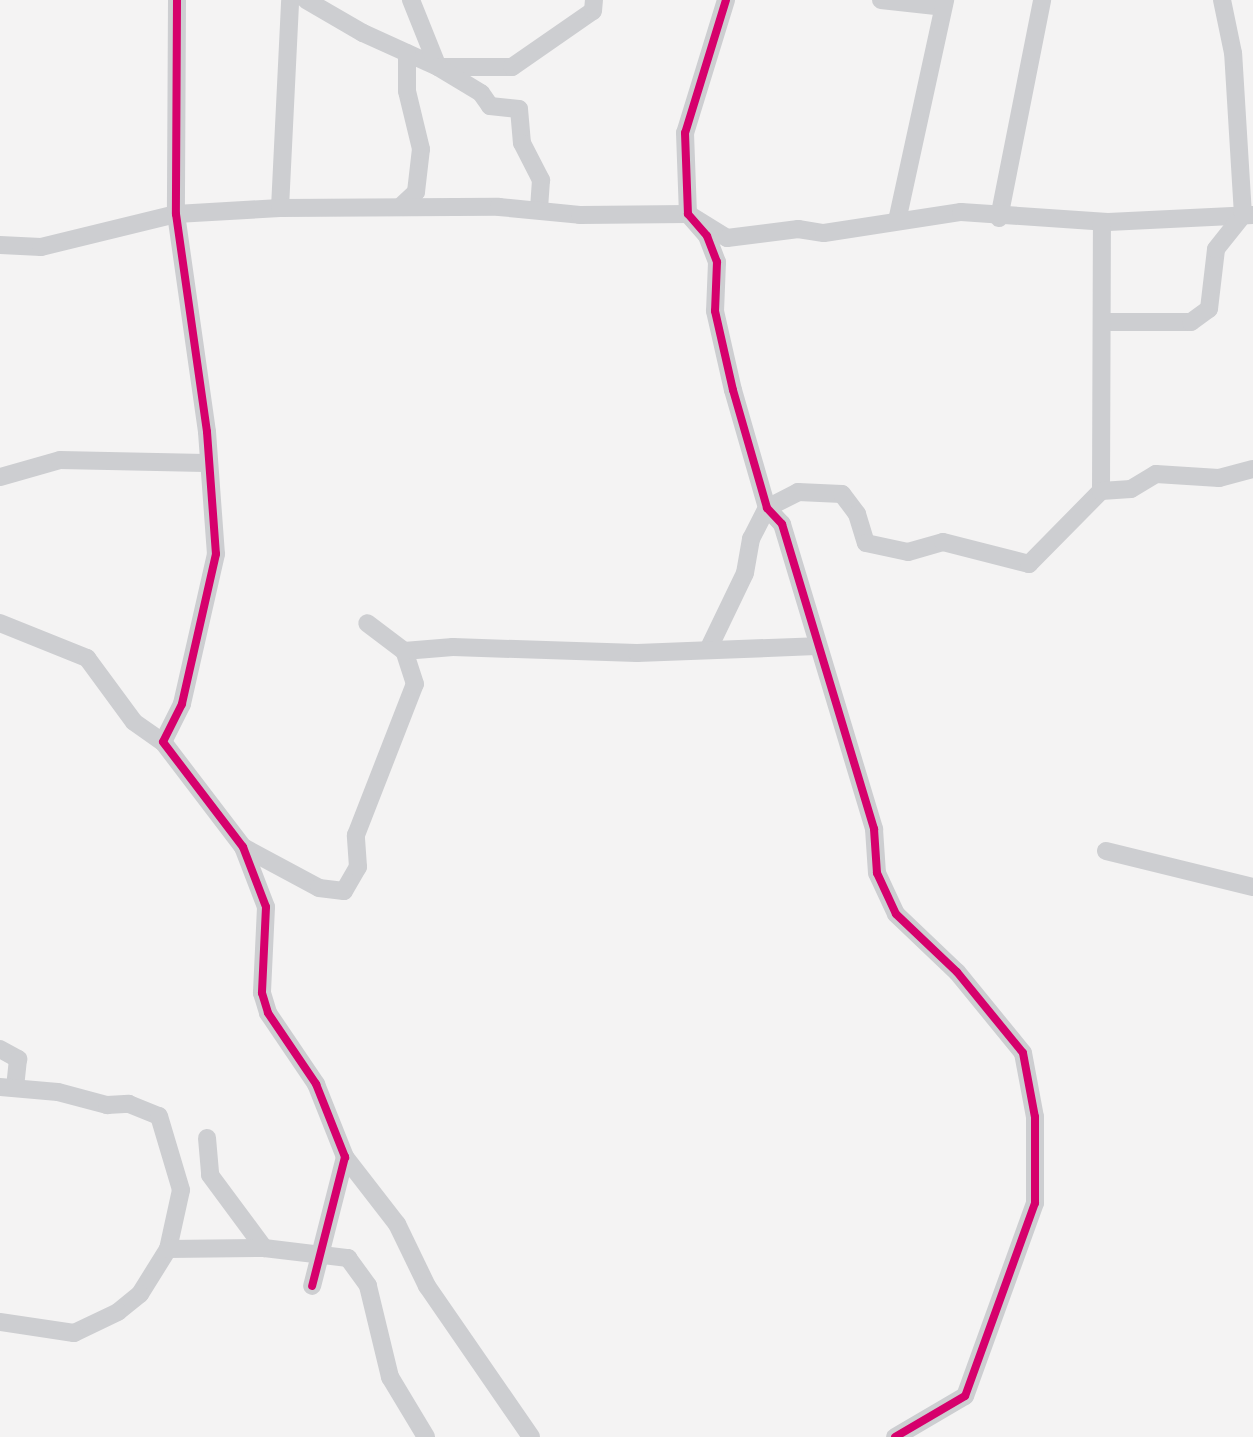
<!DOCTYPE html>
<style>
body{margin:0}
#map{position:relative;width:1253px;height:1437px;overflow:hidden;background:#f4f3f3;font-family:"Nunito Sans",sans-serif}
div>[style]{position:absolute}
.minor>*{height:18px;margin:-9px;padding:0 9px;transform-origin:9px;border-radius:9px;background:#cdced1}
.cycleway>*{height:8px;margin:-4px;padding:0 4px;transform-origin:4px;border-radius:4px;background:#d6006c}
span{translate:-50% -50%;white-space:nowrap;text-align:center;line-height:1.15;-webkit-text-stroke:4.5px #fff;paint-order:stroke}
</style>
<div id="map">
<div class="minor">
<div style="left:177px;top:0;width:214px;rotate:90.3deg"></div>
<div style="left:176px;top:214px;width:220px;rotate:81.9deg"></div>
<div style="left:207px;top:432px;width:122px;rotate:85.8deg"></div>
<div style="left:216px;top:554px;width:154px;rotate:102.8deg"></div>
<div style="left:182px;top:704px;width:42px;rotate:116.6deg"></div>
<div style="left:163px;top:742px;width:132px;rotate:52.7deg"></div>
<div style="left:243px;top:847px;width:64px;rotate:69deg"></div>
<div style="left:266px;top:907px;width:86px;rotate:92.7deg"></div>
<div style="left:262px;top:993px;width:21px;rotate:73deg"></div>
<div style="left:268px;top:1013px;width:86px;rotate:55.9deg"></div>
<div style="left:316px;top:1084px;width:79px;rotate:68.3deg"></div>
<div style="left:345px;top:1157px;width:133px;rotate:104.3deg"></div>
<div style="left:306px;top:0;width:66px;rotate:30.1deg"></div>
<div style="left:363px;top:33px;width:82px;rotate:24.4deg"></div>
<div style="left:438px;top:67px;width:74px"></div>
<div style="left:512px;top:67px;width:98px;rotate:-34.7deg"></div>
<div style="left:593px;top:11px;width:11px;rotate:-85deg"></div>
<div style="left:411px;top:0;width:72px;rotate:68.1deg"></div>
<div style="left:438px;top:67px;width:50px;rotate:31.2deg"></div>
<div style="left:481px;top:93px;width:16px;rotate:55deg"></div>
<div style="left:490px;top:106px;width:29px;rotate:6deg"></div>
<div style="left:519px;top:109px;width:34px;rotate:85deg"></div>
<div style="left:522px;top:143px;width:42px;rotate:62.8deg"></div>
<div style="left:541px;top:180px;width:29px;rotate:94deg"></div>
<div style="left:726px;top:0;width:139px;rotate:107.1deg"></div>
<div style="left:685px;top:133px;width:81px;rotate:87.9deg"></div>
<div style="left:688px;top:214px;width:29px;rotate:49deg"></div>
<div style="left:707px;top:236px;width:28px;rotate:69deg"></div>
<div style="left:717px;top:262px;width:49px;rotate:92.3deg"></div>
<div style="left:715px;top:311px;width:81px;rotate:77.2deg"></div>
<div style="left:733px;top:390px;width:123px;rotate:73.9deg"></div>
<div style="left:767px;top:508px;width:22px;rotate:47deg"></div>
<div style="left:782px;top:524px;width:319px;rotate:73.2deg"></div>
<div style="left:874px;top:829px;width:44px;rotate:86.1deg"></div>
<div style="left:877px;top:873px;width:45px;rotate:65.1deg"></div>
<div style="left:896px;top:914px;width:84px;rotate:43.6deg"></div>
<div style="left:957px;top:972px;width:104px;rotate:50.8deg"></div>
<div style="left:1023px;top:1053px;width:65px;rotate:79.4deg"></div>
<div style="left:1035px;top:1117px;width:86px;rotate:90deg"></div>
<div style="left:1035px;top:1203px;width:205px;rotate:109.9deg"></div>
<div style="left:965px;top:1396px;width:81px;rotate:149.6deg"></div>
<div style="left:881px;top:0;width:62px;rotate:6.4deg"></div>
<div style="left:400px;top:207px;width:22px;rotate:-43deg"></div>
<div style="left:416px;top:192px;width:43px;rotate:-83.4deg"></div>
<div style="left:421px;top:149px;width:60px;rotate:-103.6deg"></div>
<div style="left:407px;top:91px;width:38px;rotate:-90deg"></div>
<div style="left:280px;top:208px;width:208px;rotate:-87.2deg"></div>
<div style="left:999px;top:218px;width:222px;rotate:-78.8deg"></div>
<div style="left:897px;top:221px;width:226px;rotate:-77.7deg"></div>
<div style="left:0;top:245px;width:41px;rotate:2.8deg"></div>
<div style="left:41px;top:247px;width:139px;rotate:-13.7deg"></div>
<div style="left:176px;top:214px;width:104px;rotate:-3.3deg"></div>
<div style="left:280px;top:208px;width:219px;rotate:-0.3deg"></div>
<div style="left:499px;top:207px;width:81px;rotate:5.6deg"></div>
<div style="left:580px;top:215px;width:108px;rotate:-0.5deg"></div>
<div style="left:688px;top:214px;width:46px;rotate:31.6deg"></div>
<div style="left:727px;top:238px;width:72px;rotate:-7.2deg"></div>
<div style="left:798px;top:229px;width:26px;rotate:9deg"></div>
<div style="left:824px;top:233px;width:139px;rotate:-8.7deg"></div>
<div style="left:961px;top:212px;width:147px;rotate:3.9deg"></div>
<div style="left:1108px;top:222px;width:145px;rotate:-2.8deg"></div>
<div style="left:1104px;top:322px;width:87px"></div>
<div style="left:1191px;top:322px;width:22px;rotate:-36deg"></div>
<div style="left:1209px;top:309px;width:60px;rotate:-83.3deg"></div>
<div style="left:1216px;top:249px;width:43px;rotate:-51.5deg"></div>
<div style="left:1243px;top:215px;width:162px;rotate:-93.5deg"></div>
<div style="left:1233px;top:53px;width:54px;rotate:-101.7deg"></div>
<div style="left:0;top:477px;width:62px;rotate:-15.8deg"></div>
<div style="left:60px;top:460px;width:145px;rotate:1.2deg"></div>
<div style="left:1101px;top:491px;width:269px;rotate:-89.8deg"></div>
<div style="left:0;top:623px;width:94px;rotate:21.9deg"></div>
<div style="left:87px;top:658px;width:79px;rotate:53.7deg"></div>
<div style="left:134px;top:722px;width:35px;rotate:35deg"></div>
<div style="left:708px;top:650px;width:85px;rotate:-64.3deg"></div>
<div style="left:745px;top:573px;width:35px;rotate:-80deg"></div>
<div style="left:751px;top:539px;width:35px;rotate:-63deg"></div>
<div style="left:767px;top:508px;width:35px;rotate:-27deg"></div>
<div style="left:798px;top:492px;width:44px;rotate:2.6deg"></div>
<div style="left:842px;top:494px;width:25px;rotate:53deg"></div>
<div style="left:857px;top:514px;width:30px;rotate:73deg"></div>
<div style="left:866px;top:543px;width:43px;rotate:12.1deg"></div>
<div style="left:908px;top:552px;width:36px;rotate:-16deg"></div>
<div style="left:943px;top:542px;width:89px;rotate:14.3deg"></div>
<div style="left:1029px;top:564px;width:103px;rotate:-45.4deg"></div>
<div style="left:1101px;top:491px;width:30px;rotate:-4deg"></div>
<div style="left:1131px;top:489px;width:29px;rotate:-31deg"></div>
<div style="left:1156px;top:474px;width:63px;rotate:3.6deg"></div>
<div style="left:1219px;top:478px;width:35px;rotate:-15deg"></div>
<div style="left:404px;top:651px;width:49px;rotate:-4.7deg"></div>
<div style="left:453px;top:647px;width:184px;rotate:1.9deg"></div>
<div style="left:637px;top:653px;width:179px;rotate:-2.2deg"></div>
<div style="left:243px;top:847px;width:86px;rotate:28.3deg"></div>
<div style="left:319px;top:888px;width:25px;rotate:7deg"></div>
<div style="left:344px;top:891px;width:28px;rotate:-60deg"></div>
<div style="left:358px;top:867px;width:32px;rotate:-94deg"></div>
<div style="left:356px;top:835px;width:162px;rotate:-68.7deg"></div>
<div style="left:415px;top:684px;width:35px;rotate:-108deg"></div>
<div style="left:404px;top:651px;width:46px;rotate:-142.9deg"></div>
<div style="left:1106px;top:851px;width:151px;rotate:13.8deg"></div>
<div style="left:0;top:1049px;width:21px;rotate:29deg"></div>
<div style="left:18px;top:1059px;width:29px;rotate:96deg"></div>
<div style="left:0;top:1087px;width:58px;rotate:4.9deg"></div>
<div style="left:58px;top:1092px;width:51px;rotate:14.9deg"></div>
<div style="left:107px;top:1105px;width:22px;rotate:-3deg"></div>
<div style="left:129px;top:1104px;width:32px;rotate:22deg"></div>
<div style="left:159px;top:1116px;width:77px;rotate:73.4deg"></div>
<div style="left:181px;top:1190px;width:60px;rotate:102.4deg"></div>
<div style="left:168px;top:1249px;width:53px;rotate:121.9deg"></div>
<div style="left:140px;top:1294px;width:28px;rotate:141deg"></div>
<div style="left:118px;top:1312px;width:49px;rotate:154.5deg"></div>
<div style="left:74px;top:1333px;width:75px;rotate:-171.5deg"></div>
<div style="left:207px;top:1138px;width:37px;rotate:85deg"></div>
<div style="left:210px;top:1175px;width:91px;rotate:53.5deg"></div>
<div style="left:264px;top:1248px;width:85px;rotate:6.8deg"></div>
<div style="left:348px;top:1258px;width:34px;rotate:54deg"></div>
<div style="left:368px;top:1286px;width:94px;rotate:76.4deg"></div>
<div style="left:390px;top:1377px;width:70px;rotate:59deg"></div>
<div style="left:345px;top:1157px;width:85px;rotate:52.2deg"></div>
<div style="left:397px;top:1224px;width:69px;rotate:64.2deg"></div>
<div style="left:427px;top:1286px;width:183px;rotate:55.4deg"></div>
<div style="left:168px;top:1249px;width:96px;rotate:-0.6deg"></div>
</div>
<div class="cycleway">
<div style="left:177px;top:0;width:214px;rotate:90.3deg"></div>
<div style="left:176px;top:214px;width:220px;rotate:81.9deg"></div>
<div style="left:207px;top:432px;width:122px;rotate:85.8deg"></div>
<div style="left:216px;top:554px;width:154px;rotate:102.8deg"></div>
<div style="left:182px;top:704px;width:42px;rotate:116.6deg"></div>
<div style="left:163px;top:742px;width:132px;rotate:52.7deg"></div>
<div style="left:243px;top:847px;width:64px;rotate:69deg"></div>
<div style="left:266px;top:907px;width:86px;rotate:92.7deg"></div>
<div style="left:262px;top:993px;width:21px;rotate:73deg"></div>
<div style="left:268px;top:1013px;width:86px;rotate:55.9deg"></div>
<div style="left:316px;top:1084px;width:79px;rotate:68.3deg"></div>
<div style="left:345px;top:1157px;width:133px;rotate:104.3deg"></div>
<div style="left:726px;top:0;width:139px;rotate:107.1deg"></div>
<div style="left:685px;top:133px;width:81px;rotate:87.9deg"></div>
<div style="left:688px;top:214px;width:29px;rotate:49deg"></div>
<div style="left:707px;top:236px;width:28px;rotate:69deg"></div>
<div style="left:717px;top:262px;width:49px;rotate:92.3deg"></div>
<div style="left:715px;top:311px;width:81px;rotate:77.2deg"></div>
<div style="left:733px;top:390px;width:123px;rotate:73.9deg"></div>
<div style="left:767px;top:508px;width:22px;rotate:47deg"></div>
<div style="left:782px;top:524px;width:319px;rotate:73.2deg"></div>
<div style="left:874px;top:829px;width:44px;rotate:86.1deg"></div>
<div style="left:877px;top:873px;width:45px;rotate:65.1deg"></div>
<div style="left:896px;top:914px;width:84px;rotate:43.6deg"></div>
<div style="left:957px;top:972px;width:104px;rotate:50.8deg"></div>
<div style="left:1023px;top:1053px;width:65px;rotate:79.4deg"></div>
<div style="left:1035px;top:1117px;width:86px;rotate:90deg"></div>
<div style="left:1035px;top:1203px;width:205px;rotate:109.9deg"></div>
<div style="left:965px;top:1396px;width:81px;rotate:149.6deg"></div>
</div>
</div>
